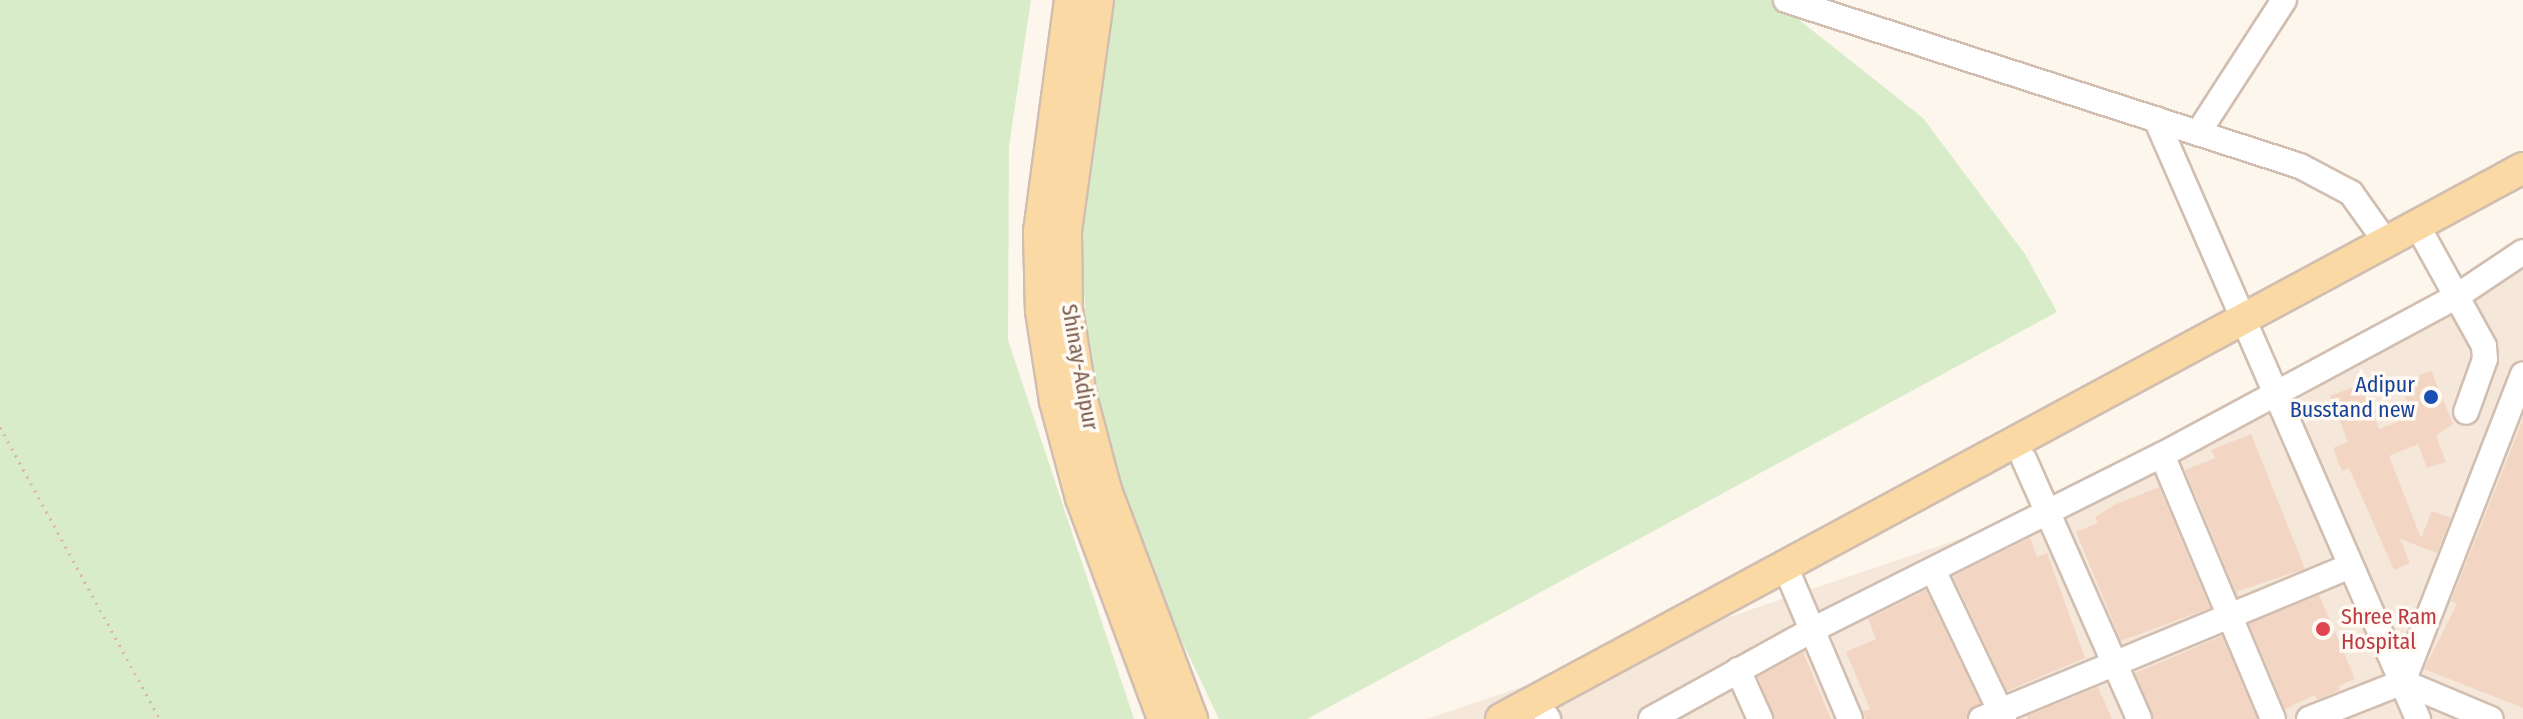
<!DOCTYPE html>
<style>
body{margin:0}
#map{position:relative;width:2523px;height:719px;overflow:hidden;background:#fdf6ec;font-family:"Fira Sans Condensed",sans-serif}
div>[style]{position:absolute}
.residential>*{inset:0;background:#f5e8da}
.green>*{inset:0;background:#d8ecc9}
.building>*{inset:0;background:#f3d5c3}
.path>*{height:3px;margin-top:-1.5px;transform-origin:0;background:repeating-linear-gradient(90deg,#d9b8a5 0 2px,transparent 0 8px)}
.roads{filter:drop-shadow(2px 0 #d1beb0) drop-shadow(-2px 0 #d1beb0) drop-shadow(0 2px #d1beb0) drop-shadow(0 -2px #d1beb0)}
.minor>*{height:24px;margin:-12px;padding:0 12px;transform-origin:12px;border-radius:12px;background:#fff}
.major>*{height:30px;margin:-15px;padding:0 15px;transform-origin:15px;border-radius:15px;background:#fbd9a5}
.dots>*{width:22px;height:22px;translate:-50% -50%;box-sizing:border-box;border:4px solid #fffaf3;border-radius:50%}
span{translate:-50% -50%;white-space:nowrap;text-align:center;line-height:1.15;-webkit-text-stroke:7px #fffaf3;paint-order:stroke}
.street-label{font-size:22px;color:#7a5c4d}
.transit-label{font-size:22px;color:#164399}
.right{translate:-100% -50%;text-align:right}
.health-label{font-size:22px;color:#be3a42}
.left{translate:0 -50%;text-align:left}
</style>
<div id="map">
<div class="residential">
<div style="clip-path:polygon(2523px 261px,2523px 719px,1427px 719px,2019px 519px,2268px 403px,2280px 431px,2308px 422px,2299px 399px)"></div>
</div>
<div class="green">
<div style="clip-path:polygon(0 0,1031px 0,1009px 146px,1008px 340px,1134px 719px,0 719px)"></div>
<div style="clip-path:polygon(1105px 0,1774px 0,1923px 118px,2025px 254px,2057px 312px,1307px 719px,1219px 719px,1148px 570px,1114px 469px,1087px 347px,1079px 195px)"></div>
</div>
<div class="building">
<div style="clip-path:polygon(2431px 370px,2453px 424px,2436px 436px,2446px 462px,2427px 468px,2418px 444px,2389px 456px,2421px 538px,2432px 511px,2451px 518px,2437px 553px,2400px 539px,2410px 563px,2394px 570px,2349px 468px,2342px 471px,2333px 448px,2348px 442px,2330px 396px,2362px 384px,2379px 429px,2413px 416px,2400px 385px)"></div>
<div style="clip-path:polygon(2523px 419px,2523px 708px,2424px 669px,2457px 604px,2451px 601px)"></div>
<div style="clip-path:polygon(2251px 434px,2305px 569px,2238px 591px,2238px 597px,2185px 470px,2215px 458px,2211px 450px)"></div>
<div style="clip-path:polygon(2159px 487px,2210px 608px,2121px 641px,2076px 532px,2098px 523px,2095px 517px,2114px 505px)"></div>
<div style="clip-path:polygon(2030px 538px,2037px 557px,2047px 553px,2085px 658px,2007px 691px,1953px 576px)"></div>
<div style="clip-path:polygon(1926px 590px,1980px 703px,1966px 719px,1865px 719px,1863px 711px,1870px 709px,1846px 652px,1876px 639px,1868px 619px)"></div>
<div style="clip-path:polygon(2319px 595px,2355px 679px,2339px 686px,2340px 690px,2317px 700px,2315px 695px,2285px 709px,2249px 624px)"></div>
<div style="clip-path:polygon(2222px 636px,2257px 719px,2154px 719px,2135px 673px)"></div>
<div style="clip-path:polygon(1803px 652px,1831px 719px,1775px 719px,1758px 677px)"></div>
<div style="clip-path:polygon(2098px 687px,2112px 719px,2028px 719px,2027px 716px)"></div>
</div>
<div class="path">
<div style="left:0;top:427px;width:333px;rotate:61.3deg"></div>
</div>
<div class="roads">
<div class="minor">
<div style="left:1786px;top:0;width:540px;rotate:17.9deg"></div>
<div style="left:2300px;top:166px;width:58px;rotate:27.9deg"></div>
<div style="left:2351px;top:193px;width:60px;rotate:54.5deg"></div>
<div style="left:2156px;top:119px;width:655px;rotate:66.41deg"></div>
<div style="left:2198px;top:133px;width:158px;rotate:-57.1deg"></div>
<div style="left:2417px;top:225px;width:138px;rotate:61deg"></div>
<div style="left:2484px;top:346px;width:13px;rotate:86deg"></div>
<div style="left:2485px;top:359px;width:56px;rotate:109.7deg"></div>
<div style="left:2162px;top:455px;width:286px;rotate:67.2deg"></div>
<div style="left:2024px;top:459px;width:284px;rotate:66.1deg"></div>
<div style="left:1785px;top:566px;width:166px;rotate:67deg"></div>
<div style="left:1933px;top:570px;width:165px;rotate:64.5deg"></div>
<div style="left:1738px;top:670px;width:54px;rotate:65.8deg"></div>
<div style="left:2403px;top:682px;width:330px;rotate:-68.7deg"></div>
<div style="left:1546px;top:716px;width:4px;rotate:56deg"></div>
<div style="left:1651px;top:719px;width:184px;rotate:-28.9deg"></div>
<div style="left:1812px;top:630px;width:391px;rotate:-26.6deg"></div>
<div style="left:2162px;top:455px;width:335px;rotate:-28.3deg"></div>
<div style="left:2457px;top:296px;width:79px;rotate:-33.7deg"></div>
<div style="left:1981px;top:719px;width:400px;rotate:-22.5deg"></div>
<div style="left:2309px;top:719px;width:101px;rotate:-21.5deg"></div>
<div style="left:2403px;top:682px;width:95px;rotate:22.8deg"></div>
</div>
<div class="major">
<div style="left:1070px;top:0;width:233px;rotate:97.6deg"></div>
<div style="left:1039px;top:231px;width:80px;rotate:88.6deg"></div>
<div style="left:1041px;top:311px;width:91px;rotate:81.2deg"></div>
<div style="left:1055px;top:401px;width:100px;rotate:75deg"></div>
<div style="left:1081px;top:498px;width:236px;rotate:69.6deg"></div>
<div style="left:1098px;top:0;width:234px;rotate:97.9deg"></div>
<div style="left:1066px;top:232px;width:77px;rotate:89.3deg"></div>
<div style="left:1067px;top:309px;width:88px;rotate:80.9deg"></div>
<div style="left:1081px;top:396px;width:97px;rotate:75.1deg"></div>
<div style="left:1106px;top:490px;width:245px;rotate:69.4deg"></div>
<div style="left:1501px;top:719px;width:1161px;rotate:-28.33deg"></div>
</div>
</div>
<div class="dots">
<div style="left:2431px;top:397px;background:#1a4fb4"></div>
<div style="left:2323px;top:629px;background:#e0444e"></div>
</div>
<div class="street-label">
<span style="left:1080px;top:367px;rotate:80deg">Shinay-Adipur</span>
</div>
<div class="transit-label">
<span class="right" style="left:2415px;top:397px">Adipur<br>Busstand new</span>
</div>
<div class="health-label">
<span class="left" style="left:2341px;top:629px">Shree Ram<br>Hospital</span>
</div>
</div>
